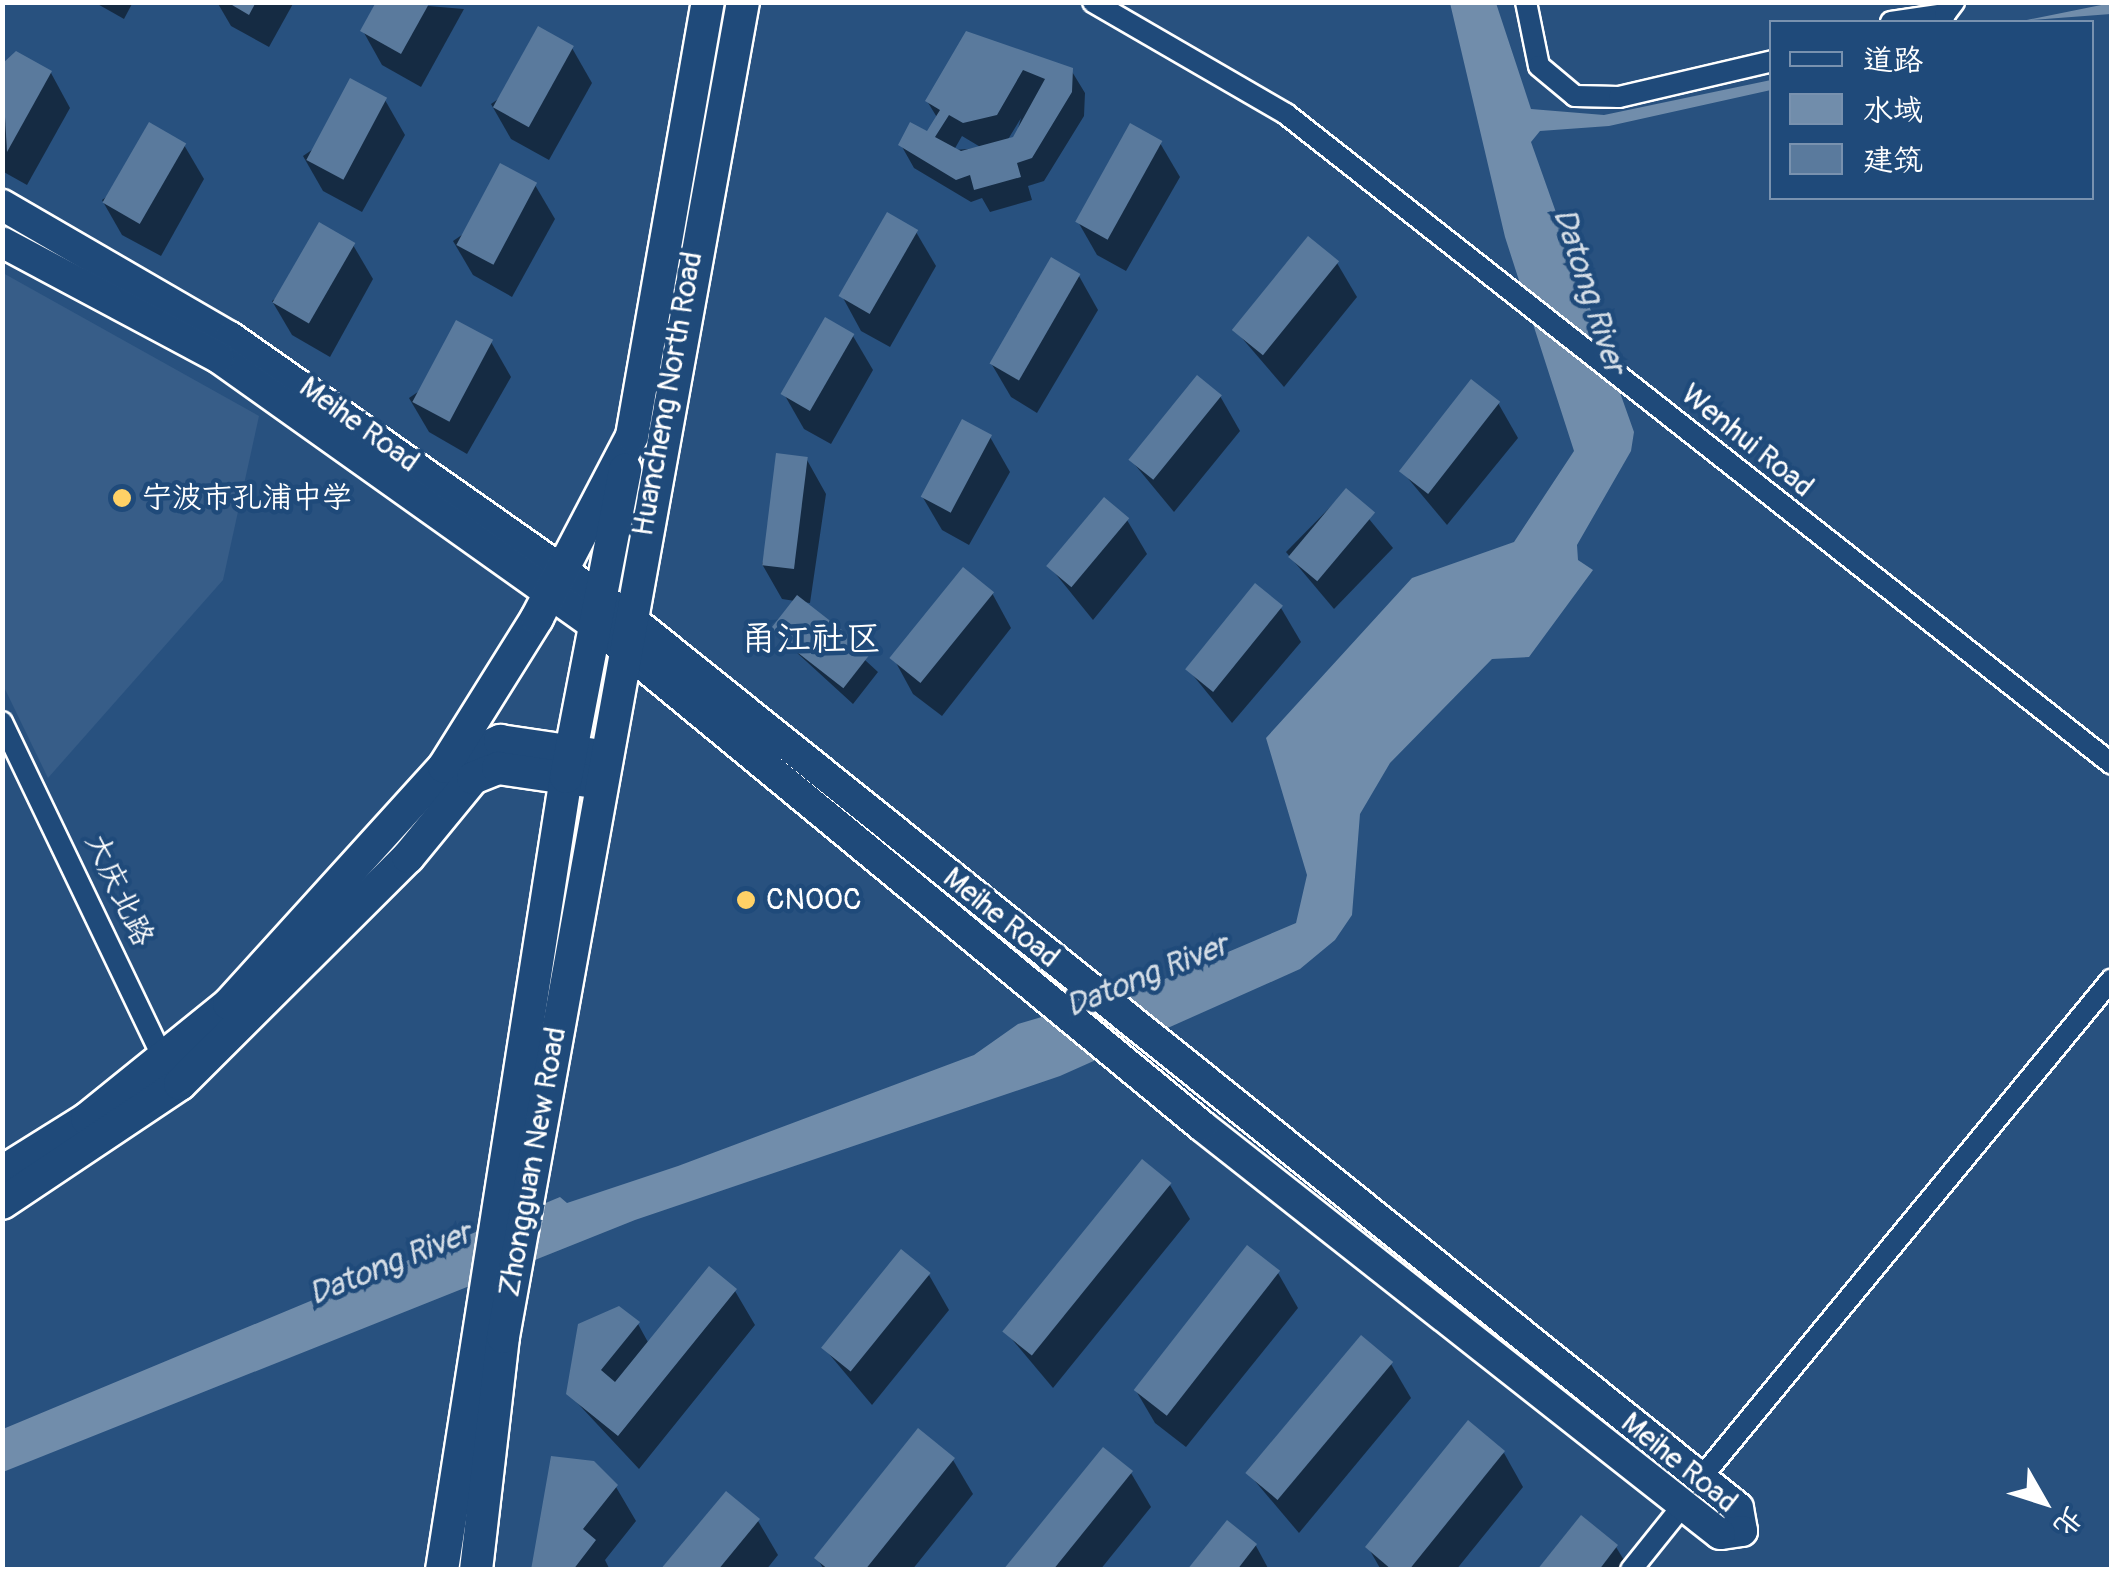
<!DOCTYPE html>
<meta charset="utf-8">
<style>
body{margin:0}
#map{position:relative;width:2114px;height:1572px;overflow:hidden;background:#28517f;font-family:Pangolin,"LXGW WenKai TC",sans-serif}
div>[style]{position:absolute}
.built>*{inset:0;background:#375d88}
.water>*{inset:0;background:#718dab}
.shadow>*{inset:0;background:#0007}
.building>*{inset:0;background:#5a7a9d;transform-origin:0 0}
.roads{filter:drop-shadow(2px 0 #fff) drop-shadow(-2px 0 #fff) drop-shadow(0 2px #fff) drop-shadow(0 -2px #fff)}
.street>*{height:20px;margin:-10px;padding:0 10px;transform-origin:10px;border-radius:10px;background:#1f4a7a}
.secondary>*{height:30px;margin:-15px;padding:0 15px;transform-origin:15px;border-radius:15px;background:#1f4a7a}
.primary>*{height:32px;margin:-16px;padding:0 16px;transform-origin:16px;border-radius:16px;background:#1f4a7a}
.dots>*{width:28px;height:28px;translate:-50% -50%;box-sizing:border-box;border:5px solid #1f4a7a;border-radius:50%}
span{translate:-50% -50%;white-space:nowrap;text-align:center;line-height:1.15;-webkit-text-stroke:9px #1f4a7a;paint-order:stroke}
.street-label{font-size:30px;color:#fff}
.poi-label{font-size:30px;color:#fff}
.left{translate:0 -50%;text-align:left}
.water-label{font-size:32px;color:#d4dde6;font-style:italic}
.quarter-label{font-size:35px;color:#fff}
.frame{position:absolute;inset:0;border:5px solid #fff;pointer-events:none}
.legend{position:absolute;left:1769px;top:20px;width:325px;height:180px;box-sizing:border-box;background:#1f4a7a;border:2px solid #7992af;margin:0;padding:12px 18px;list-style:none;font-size:30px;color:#fff}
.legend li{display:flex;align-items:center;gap:20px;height:50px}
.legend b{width:50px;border:2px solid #7992af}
.north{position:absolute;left:1994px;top:1452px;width:100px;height:100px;-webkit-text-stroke:8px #1f4a7a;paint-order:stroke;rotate:129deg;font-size:28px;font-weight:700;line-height:40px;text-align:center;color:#fff}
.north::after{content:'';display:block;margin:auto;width:35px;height:45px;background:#fff;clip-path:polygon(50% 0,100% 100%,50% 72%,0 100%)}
</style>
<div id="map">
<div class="built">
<div style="clip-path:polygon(3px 273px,259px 416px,223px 580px,48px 778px,3px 685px)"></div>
</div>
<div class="water">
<div style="clip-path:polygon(1450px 3px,1496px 3px,1531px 109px,1604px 115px,1771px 80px,1771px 90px,1609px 126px,1540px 131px,1531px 142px,1634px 432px,1631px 451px,1577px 545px,1578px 560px,1593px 570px,1529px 657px,1492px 659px,1390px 763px,1360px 814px,1352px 915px,1335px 940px,1300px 969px,1060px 1076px,635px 1220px,3px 1472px,3px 1429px,560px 1197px,567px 1203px,678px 1166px,974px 1055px,1018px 1024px,1153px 984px,1296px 923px,1307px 875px,1266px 738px,1412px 578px,1514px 542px,1574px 451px,1505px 237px)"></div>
<div style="clip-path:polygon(2111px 3px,2111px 14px,2005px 22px,2022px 21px)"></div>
</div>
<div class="shadow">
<div style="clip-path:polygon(94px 2px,133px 2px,124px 19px)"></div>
<div style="clip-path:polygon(217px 2px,294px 2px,269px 47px,231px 26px)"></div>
<div style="clip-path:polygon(381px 2px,464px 9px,421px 87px,382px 65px,363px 31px)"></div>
<div style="clip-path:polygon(evenodd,967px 34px,1071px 70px,1085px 93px,1084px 116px,1044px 181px,1028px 186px,1032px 200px,990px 212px,982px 198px,971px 202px,914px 168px,901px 145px,928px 135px,938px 119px,927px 101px,967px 34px,1021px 118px,1015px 139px,1007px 141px,1021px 118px,967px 34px,962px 136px,982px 148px,954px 150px,962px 136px)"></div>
<div style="clip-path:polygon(572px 48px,592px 83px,549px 160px,511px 139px,491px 104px)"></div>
<div style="clip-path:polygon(17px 54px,51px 73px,70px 108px,27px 185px,2px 171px,2px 77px)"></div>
<div style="clip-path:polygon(385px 100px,405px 135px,362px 212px,323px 191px,303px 156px)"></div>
<div style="clip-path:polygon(1160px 143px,1180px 177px,1126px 271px,1097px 255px,1077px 220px)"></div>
<div style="clip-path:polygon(184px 145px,204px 179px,161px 256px,122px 235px,102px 200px)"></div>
<div style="clip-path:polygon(535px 185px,555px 219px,512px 297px,473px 275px,453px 241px)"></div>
<div style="clip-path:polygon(916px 232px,936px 266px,890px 347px,861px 331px,842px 296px)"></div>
<div style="clip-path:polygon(353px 245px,373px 279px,330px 357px,292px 335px,272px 301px)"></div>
<div style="clip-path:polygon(1337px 263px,1357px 297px,1284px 387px,1235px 330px)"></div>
<div style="clip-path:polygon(1079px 276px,1098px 310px,1037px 413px,1011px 397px,991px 363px)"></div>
<div style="clip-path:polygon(853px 336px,873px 370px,831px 444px,804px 429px,784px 394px)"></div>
<div style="clip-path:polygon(491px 342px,511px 377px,467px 454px,429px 432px,409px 398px)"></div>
<div style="clip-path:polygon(1220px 396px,1240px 431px,1174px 512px,1131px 460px)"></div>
<div style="clip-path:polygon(1498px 403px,1518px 438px,1447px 525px,1401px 470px)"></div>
<div style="clip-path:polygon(990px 437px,1010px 472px,969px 545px,942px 530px,922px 496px)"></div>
<div style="clip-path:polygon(807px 460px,826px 494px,810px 603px,802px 602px,878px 672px,853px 704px,772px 630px,795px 601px,782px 599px,762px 564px)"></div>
<div style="clip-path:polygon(1346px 491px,1393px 548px,1334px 609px,1286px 552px)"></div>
<div style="clip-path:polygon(1127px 520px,1147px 554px,1093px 620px,1050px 567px)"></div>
<div style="clip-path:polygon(992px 593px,1011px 628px,942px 716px,913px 694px,894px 659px)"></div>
<div style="clip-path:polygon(1281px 608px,1301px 642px,1232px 723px,1187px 668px)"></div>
<div style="clip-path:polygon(1170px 1185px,1190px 1219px,1053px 1388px,1005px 1331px)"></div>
<div style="clip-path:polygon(1278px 1273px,1298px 1308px,1186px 1447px,1155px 1423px,1135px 1389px)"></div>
<div style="clip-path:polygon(929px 1275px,949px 1310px,872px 1405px,824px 1348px)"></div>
<div style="clip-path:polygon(735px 1291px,755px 1325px,639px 1469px,569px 1394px,638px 1324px,649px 1344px)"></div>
<div style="clip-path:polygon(1391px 1364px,1411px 1398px,1299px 1533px,1249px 1474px)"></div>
<div style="clip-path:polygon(1504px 1453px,1523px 1487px,1456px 1570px,1381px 1570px,1368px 1547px)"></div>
<div style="clip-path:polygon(953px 1460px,973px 1494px,912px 1570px,824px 1570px,817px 1558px)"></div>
<div style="clip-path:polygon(1131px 1473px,1151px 1507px,1100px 1570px,1007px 1570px)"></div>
<div style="clip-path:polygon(616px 1487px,636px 1521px,605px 1560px,610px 1570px,533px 1570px)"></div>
<div style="clip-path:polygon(758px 1521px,778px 1555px,766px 1570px,663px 1570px)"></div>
<div style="clip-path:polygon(1228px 1523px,1256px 1546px,1269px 1570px,1190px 1570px)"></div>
<div style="clip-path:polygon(1616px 1547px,1630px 1570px,1541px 1570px)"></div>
</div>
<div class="building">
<div style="clip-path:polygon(227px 2px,256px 2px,249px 15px)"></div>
<div style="clip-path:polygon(376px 2px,430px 2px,401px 54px,360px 31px)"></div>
<div style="left:538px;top:26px;width:41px;height:93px;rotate:29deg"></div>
<div style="clip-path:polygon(evenodd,966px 31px,1073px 68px,1072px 92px,1032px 158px,1017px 163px,1021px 177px,974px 190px,970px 175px,956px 180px,898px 145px,910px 122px,927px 131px,940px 110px,925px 101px,966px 31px,1023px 70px,1045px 79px,1013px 137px,961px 151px,935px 137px,949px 115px,963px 123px,997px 115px,1023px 70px)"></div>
<div style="clip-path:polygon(16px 51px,52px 71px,7px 152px,2px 64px)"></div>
<div style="left:350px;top:78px;width:42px;height:93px;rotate:28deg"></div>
<div style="left:149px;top:122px;width:43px;height:93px;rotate:30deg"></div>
<div style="left:1130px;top:123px;width:37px;height:113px;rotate:29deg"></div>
<div style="left:500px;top:163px;width:42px;height:93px;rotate:28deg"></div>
<div style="left:887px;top:212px;width:36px;height:97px;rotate:30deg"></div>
<div style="left:319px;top:222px;width:42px;height:93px;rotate:30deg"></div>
<div style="left:1308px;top:236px;width:40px;height:121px;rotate:39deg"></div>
<div style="left:1051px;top:257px;width:34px;height:123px;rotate:30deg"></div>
<div style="left:825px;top:317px;width:34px;height:89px;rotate:30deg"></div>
<div style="left:456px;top:320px;width:42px;height:93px;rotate:28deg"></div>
<div style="left:1197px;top:375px;width:32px;height:109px;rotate:39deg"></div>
<div style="left:1471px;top:379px;width:37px;height:117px;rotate:38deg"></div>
<div style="left:962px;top:419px;width:34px;height:88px;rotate:28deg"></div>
<div style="left:776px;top:453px;width:32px;height:113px;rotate:7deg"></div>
<div style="left:1346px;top:488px;width:38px;height:90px;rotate:40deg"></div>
<div style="left:1104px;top:497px;width:33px;height:90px;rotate:40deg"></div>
<div style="left:963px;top:567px;width:40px;height:117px;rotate:39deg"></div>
<div style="left:1255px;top:583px;width:36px;height:111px;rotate:39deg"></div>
<div style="left:797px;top:595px;width:94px;height:45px;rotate:38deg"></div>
<div style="left:1142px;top:1159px;width:38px;height:222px;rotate:39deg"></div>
<div style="left:1247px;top:1245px;width:42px;height:184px;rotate:38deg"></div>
<div style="left:901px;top:1249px;width:38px;height:127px;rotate:39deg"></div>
<div style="clip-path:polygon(709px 1266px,737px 1289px,618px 1436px,566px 1394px,578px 1324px,619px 1306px,640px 1322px,601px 1370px,615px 1382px)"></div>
<div style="left:1361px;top:1335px;width:42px;height:180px;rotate:40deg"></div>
<div style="clip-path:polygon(1468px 1420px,1505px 1451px,1409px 1570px,1392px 1570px,1365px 1547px)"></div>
<div style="clip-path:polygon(918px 1428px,955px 1458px,865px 1570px,829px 1570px,814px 1558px)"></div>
<div style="clip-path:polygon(1103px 1447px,1133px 1471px,1053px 1570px,1003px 1570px)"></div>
<div style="clip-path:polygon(551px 1456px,594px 1461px,618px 1485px,583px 1529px,596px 1540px,573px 1570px,531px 1570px)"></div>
<div style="clip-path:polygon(726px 1491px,760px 1519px,718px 1570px,660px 1570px)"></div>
<div style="clip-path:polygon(1581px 1515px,1618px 1545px,1599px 1570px,1537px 1570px)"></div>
<div style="clip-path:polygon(1227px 1520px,1257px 1544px,1237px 1570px,1187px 1570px)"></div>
</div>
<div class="roads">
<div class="street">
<div style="left:1093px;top:2px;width:223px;rotate:30.1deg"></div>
<div style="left:1286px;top:114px;width:1051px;rotate:38.2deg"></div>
<div style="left:1526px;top:2px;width:65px;rotate:78.5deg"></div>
<div style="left:1539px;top:66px;width:47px;rotate:39.8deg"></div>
<div style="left:1575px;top:96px;width:44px;rotate:1.3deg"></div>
<div style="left:1619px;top:97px;width:157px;rotate:-13.2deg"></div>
<div style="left:1891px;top:22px;width:55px;rotate:-8.4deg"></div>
<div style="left:1945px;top:14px;width:15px;rotate:-53deg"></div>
<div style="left:2px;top:722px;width:382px;rotate:64.4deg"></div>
<div style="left:1701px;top:1478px;width:646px;rotate:-50.52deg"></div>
<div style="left:1631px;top:1570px;width:83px;rotate:-51.3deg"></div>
</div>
<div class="secondary">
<div style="left:2px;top:205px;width:263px;rotate:30.1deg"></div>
<div style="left:230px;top:337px;width:487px;rotate:35.1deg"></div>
<div style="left:628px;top:617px;width:1423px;rotate:38.75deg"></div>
<div style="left:1738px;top:1508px;width:23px;rotate:80deg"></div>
<div style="left:1742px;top:1531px;width:22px;rotate:172deg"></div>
<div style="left:1720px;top:1534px;width:659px;rotate:-141.77deg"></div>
<div style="left:1202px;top:1126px;width:786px;rotate:-140.47deg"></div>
<div style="left:596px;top:626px;width:463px;rotate:-144.6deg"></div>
<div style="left:219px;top:358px;width:246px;rotate:-151.9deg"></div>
</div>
<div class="primary">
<div style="left:446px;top:766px;width:60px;rotate:-24.8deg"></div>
<div style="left:500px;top:741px;width:96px;rotate:8.4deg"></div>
<div style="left:2px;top:1172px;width:100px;rotate:-31.9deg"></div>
<div style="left:87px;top:1119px;width:183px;rotate:-39deg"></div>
<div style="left:229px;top:1004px;width:320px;rotate:-47.8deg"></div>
<div style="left:444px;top:767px;width:176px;rotate:-58deg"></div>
<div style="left:537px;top:618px;width:205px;rotate:-62.4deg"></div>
<div style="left:632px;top:436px;width:441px;rotate:-80.1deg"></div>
<div style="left:2px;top:1203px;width:214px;rotate:-33.8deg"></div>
<div style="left:180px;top:1084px;width:322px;rotate:-44.9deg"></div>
<div style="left:408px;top:857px;width:102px;rotate:-50.6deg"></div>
<div style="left:473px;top:778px;width:27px;rotate:-22deg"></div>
<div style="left:498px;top:768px;width:90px;rotate:8.3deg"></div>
<div style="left:442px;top:1570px;width:803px;rotate:-81.11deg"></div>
<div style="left:566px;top:777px;width:313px;rotate:-79.1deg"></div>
<div style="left:476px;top:1570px;width:235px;rotate:-83.4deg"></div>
<div style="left:503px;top:1337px;width:1356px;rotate:-79.81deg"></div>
</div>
</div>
<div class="dots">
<div style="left:122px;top:498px;background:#ffd166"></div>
<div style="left:746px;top:900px;background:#ffd166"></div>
</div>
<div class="street-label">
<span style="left:668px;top:394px;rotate:-80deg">Huancheng North Road</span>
<span style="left:359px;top:425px;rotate:36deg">Meihe Road</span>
<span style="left:1747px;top:441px;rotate:39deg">Wenhui Road</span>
<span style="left:119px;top:890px;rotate:65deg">大庆北路</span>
<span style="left:1001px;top:918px;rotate:39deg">Meihe Road</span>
<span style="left:533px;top:1162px;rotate:-80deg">Zhongguan New Road</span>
<span style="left:1679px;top:1463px;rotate:39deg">Meihe Road</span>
</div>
<div class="poi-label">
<span class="left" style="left:142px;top:498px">宁波市孔浦中学</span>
<span class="left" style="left:766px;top:900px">CNOOC</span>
</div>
<div class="water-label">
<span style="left:1589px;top:291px;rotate:72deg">Datong River</span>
<span style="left:1147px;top:976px;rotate:-22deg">Datong River</span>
<span style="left:390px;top:1264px;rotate:-22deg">Datong River</span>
</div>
<div class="quarter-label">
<span style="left:811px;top:639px">甬江社区</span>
</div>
<div class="frame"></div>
<ul class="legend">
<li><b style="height:12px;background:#1f4a7a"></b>道路</li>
<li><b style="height:28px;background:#718dab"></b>水域</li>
<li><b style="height:28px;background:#5a7a9d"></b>建筑</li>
</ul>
<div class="north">北</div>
</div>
